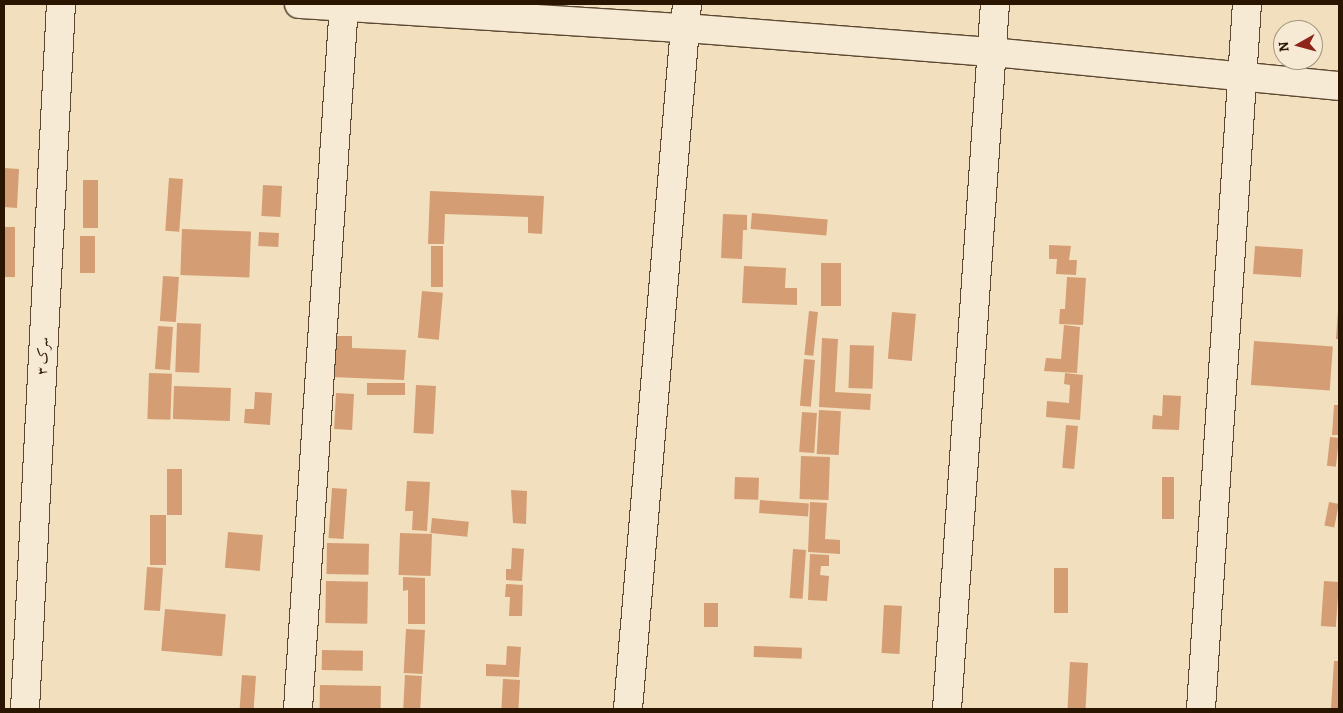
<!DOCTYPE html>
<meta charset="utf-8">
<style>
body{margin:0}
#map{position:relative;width:1343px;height:713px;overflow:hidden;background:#f1dfbe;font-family:Alegreya,Amiri,serif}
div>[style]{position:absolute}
.building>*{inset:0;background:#d59d74;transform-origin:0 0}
.roads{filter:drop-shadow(1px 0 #5c4830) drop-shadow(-1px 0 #5c4830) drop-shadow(0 1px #5c4830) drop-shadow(0 -1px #5c4830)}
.minor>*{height:28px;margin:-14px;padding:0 14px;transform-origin:14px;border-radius:14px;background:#f6ead5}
span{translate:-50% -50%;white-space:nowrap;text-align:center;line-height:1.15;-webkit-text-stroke:4px #f6ead5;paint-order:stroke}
.street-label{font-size:14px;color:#2a1501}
.frame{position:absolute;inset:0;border:5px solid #2a1501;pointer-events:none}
.north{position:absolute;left:1273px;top:20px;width:50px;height:50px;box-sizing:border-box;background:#f6ead5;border:1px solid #a49580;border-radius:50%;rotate:263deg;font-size:14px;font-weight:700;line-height:20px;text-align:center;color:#2a1501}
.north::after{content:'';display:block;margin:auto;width:18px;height:22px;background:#8f2418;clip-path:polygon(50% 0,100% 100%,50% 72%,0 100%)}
</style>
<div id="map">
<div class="building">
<div style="clip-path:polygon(4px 168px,19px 169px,17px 208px,4px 207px)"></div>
<div style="left:169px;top:178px;width:14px;height:53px;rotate:4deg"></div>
<div style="left:83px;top:180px;width:15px;height:48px"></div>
<div style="left:263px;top:185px;width:19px;height:31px;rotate:3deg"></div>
<div style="clip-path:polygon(430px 191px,544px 196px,542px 234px,528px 233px,528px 217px,445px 214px,444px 244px,428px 244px)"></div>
<div style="left:752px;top:213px;width:76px;height:16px;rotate:5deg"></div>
<div style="clip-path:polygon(723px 214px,747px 215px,747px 230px,743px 230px,742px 259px,721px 258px)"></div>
<div style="left:4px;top:227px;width:11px;height:50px"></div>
<div style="left:182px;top:229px;width:69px;height:46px;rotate:2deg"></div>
<div style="left:259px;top:232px;width:20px;height:14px;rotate:3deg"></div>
<div style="left:80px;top:236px;width:15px;height:37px"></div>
<div style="clip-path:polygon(1049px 245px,1071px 246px,1069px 260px,1077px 260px,1076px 275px,1056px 274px,1057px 259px,1049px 259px)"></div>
<div style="left:431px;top:246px;width:12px;height:41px"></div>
<div style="left:1255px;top:246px;width:48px;height:28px;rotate:4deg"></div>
<div style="left:821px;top:263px;width:20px;height:43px"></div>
<div style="clip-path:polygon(744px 266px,786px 268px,785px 288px,797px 288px,797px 305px,742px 303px)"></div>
<div style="left:163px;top:276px;width:16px;height:45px;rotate:4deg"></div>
<div style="clip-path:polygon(1067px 277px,1086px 278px,1083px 325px,1059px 324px,1060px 309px,1065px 309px)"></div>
<div style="left:422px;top:291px;width:21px;height:47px;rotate:5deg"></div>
<div style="clip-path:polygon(1338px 310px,1339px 310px,1339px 339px,1336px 339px)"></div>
<div style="left:809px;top:311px;width:9px;height:44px;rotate:6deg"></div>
<div style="left:892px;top:312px;width:24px;height:47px;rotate:5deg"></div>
<div style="left:177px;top:323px;width:24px;height:49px;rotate:2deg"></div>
<div style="clip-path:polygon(1064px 325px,1080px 327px,1077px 373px,1044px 371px,1046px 358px,1061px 359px)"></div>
<div style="left:158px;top:326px;width:15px;height:43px;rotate:4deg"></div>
<div style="clip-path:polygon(333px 336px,352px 336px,352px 348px,406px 350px,404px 380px,332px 377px)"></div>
<div style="clip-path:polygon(822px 338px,838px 339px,835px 392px,871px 394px,870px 410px,819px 407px)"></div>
<div style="left:1254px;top:341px;width:79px;height:44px;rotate:4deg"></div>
<div style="left:850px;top:345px;width:24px;height:43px;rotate:2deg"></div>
<div style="left:804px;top:359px;width:11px;height:47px;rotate:5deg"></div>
<div style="left:149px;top:373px;width:23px;height:46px;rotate:2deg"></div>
<div style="clip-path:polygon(1065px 373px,1083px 375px,1080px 420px,1046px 417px,1047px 401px,1069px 403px,1070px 385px,1064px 384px)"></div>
<div style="left:367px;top:383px;width:38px;height:12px"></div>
<div style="left:416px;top:385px;width:20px;height:48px;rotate:3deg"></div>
<div style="left:174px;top:386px;width:57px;height:33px;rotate:2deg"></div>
<div style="clip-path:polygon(255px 392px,272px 393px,270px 425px,244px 423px,245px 409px,254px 409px)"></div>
<div style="left:336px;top:393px;width:18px;height:36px;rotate:3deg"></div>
<div style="clip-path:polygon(1163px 395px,1181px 396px,1179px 430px,1152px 429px,1153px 415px,1162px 416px)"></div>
<div style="clip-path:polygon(1334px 405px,1339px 405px,1339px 435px,1332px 435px)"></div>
<div style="left:819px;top:410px;width:22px;height:44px;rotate:3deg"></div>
<div style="left:802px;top:412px;width:15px;height:40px;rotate:4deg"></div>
<div style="left:1066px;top:425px;width:12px;height:43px;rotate:5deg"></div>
<div style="left:1330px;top:437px;width:9px;height:29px;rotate:6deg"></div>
<div style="left:801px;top:456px;width:29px;height:43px;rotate:2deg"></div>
<div style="left:167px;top:469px;width:15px;height:46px"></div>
<div style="left:735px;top:477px;width:24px;height:22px;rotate:2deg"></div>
<div style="left:1162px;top:477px;width:12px;height:42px"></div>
<div style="clip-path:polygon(407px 481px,430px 482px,427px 531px,412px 530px,413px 511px,405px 511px)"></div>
<div style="left:332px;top:488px;width:15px;height:50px;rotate:4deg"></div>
<div style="clip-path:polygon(511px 490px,527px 491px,526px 524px,513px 523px)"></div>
<div style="left:760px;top:500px;width:49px;height:13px;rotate:4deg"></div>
<div style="clip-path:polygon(810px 502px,827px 503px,825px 539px,840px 540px,840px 554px,808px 552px)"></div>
<div style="left:1329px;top:502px;width:10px;height:24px;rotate:11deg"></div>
<div style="left:150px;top:515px;width:16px;height:50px"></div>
<div style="left:432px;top:518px;width:37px;height:15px;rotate:6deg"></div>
<div style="left:228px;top:532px;width:35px;height:36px;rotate:5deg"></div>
<div style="left:400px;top:533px;width:32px;height:42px;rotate:2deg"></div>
<div style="left:327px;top:543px;width:42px;height:31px;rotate:1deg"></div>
<div style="clip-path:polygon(512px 548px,524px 549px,522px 581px,506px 580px,506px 569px,511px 569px)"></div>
<div style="left:793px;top:549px;width:13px;height:49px;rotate:4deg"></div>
<div style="clip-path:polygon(810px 554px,829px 555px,829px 566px,821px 566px,820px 575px,829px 576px,827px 601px,808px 600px)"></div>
<div style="left:147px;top:567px;width:16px;height:43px;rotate:4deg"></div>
<div style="left:1054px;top:568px;width:14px;height:45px"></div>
<div style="clip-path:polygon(403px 577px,425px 578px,425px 624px,408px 624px,408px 590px,403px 591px)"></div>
<div style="left:326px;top:581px;width:42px;height:42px;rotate:1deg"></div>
<div style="left:1324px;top:581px;width:15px;height:45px;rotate:4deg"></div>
<div style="clip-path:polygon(506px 584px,523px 585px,522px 616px,509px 616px,510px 597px,505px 597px)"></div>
<div style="left:704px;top:603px;width:14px;height:24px"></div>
<div style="left:884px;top:605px;width:18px;height:48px;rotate:3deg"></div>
<div style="left:165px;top:609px;width:61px;height:42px;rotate:5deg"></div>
<div style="left:406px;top:629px;width:19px;height:44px;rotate:3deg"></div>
<div style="clip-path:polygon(507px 646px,521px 647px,519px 677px,486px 676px,486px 664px,506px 665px)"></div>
<div style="left:754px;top:646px;width:48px;height:11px;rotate:2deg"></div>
<div style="left:322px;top:650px;width:41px;height:20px;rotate:1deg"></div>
<div style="clip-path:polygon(1334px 661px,1339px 661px,1339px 709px,1331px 709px)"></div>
<div style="left:1070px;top:662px;width:18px;height:47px;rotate:3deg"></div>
<div style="left:242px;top:675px;width:14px;height:34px;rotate:4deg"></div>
<div style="left:405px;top:675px;width:17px;height:34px;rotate:3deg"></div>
<div style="left:503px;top:679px;width:17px;height:30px;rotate:3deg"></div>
<div style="left:320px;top:685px;width:61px;height:24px;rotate:1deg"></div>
</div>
<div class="roads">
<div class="minor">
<div style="left:299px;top:4px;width:387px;rotate:3.6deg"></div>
<div style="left:685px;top:28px;width:308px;rotate:4.5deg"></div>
<div style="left:992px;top:52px;width:349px;rotate:5.6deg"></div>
<div style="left:25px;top:709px;width:706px;rotate:-87.08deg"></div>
<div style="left:298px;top:709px;width:706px;rotate:-86.27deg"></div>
<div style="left:628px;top:709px;width:707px;rotate:-85.22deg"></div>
<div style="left:947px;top:709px;width:707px;rotate:-86.11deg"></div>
<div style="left:1201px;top:709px;width:706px;rotate:-86.27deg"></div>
</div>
</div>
<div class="street-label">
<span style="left:43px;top:356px;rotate:-87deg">سرک ۳</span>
</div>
<div class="frame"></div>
<div class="north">N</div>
</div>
